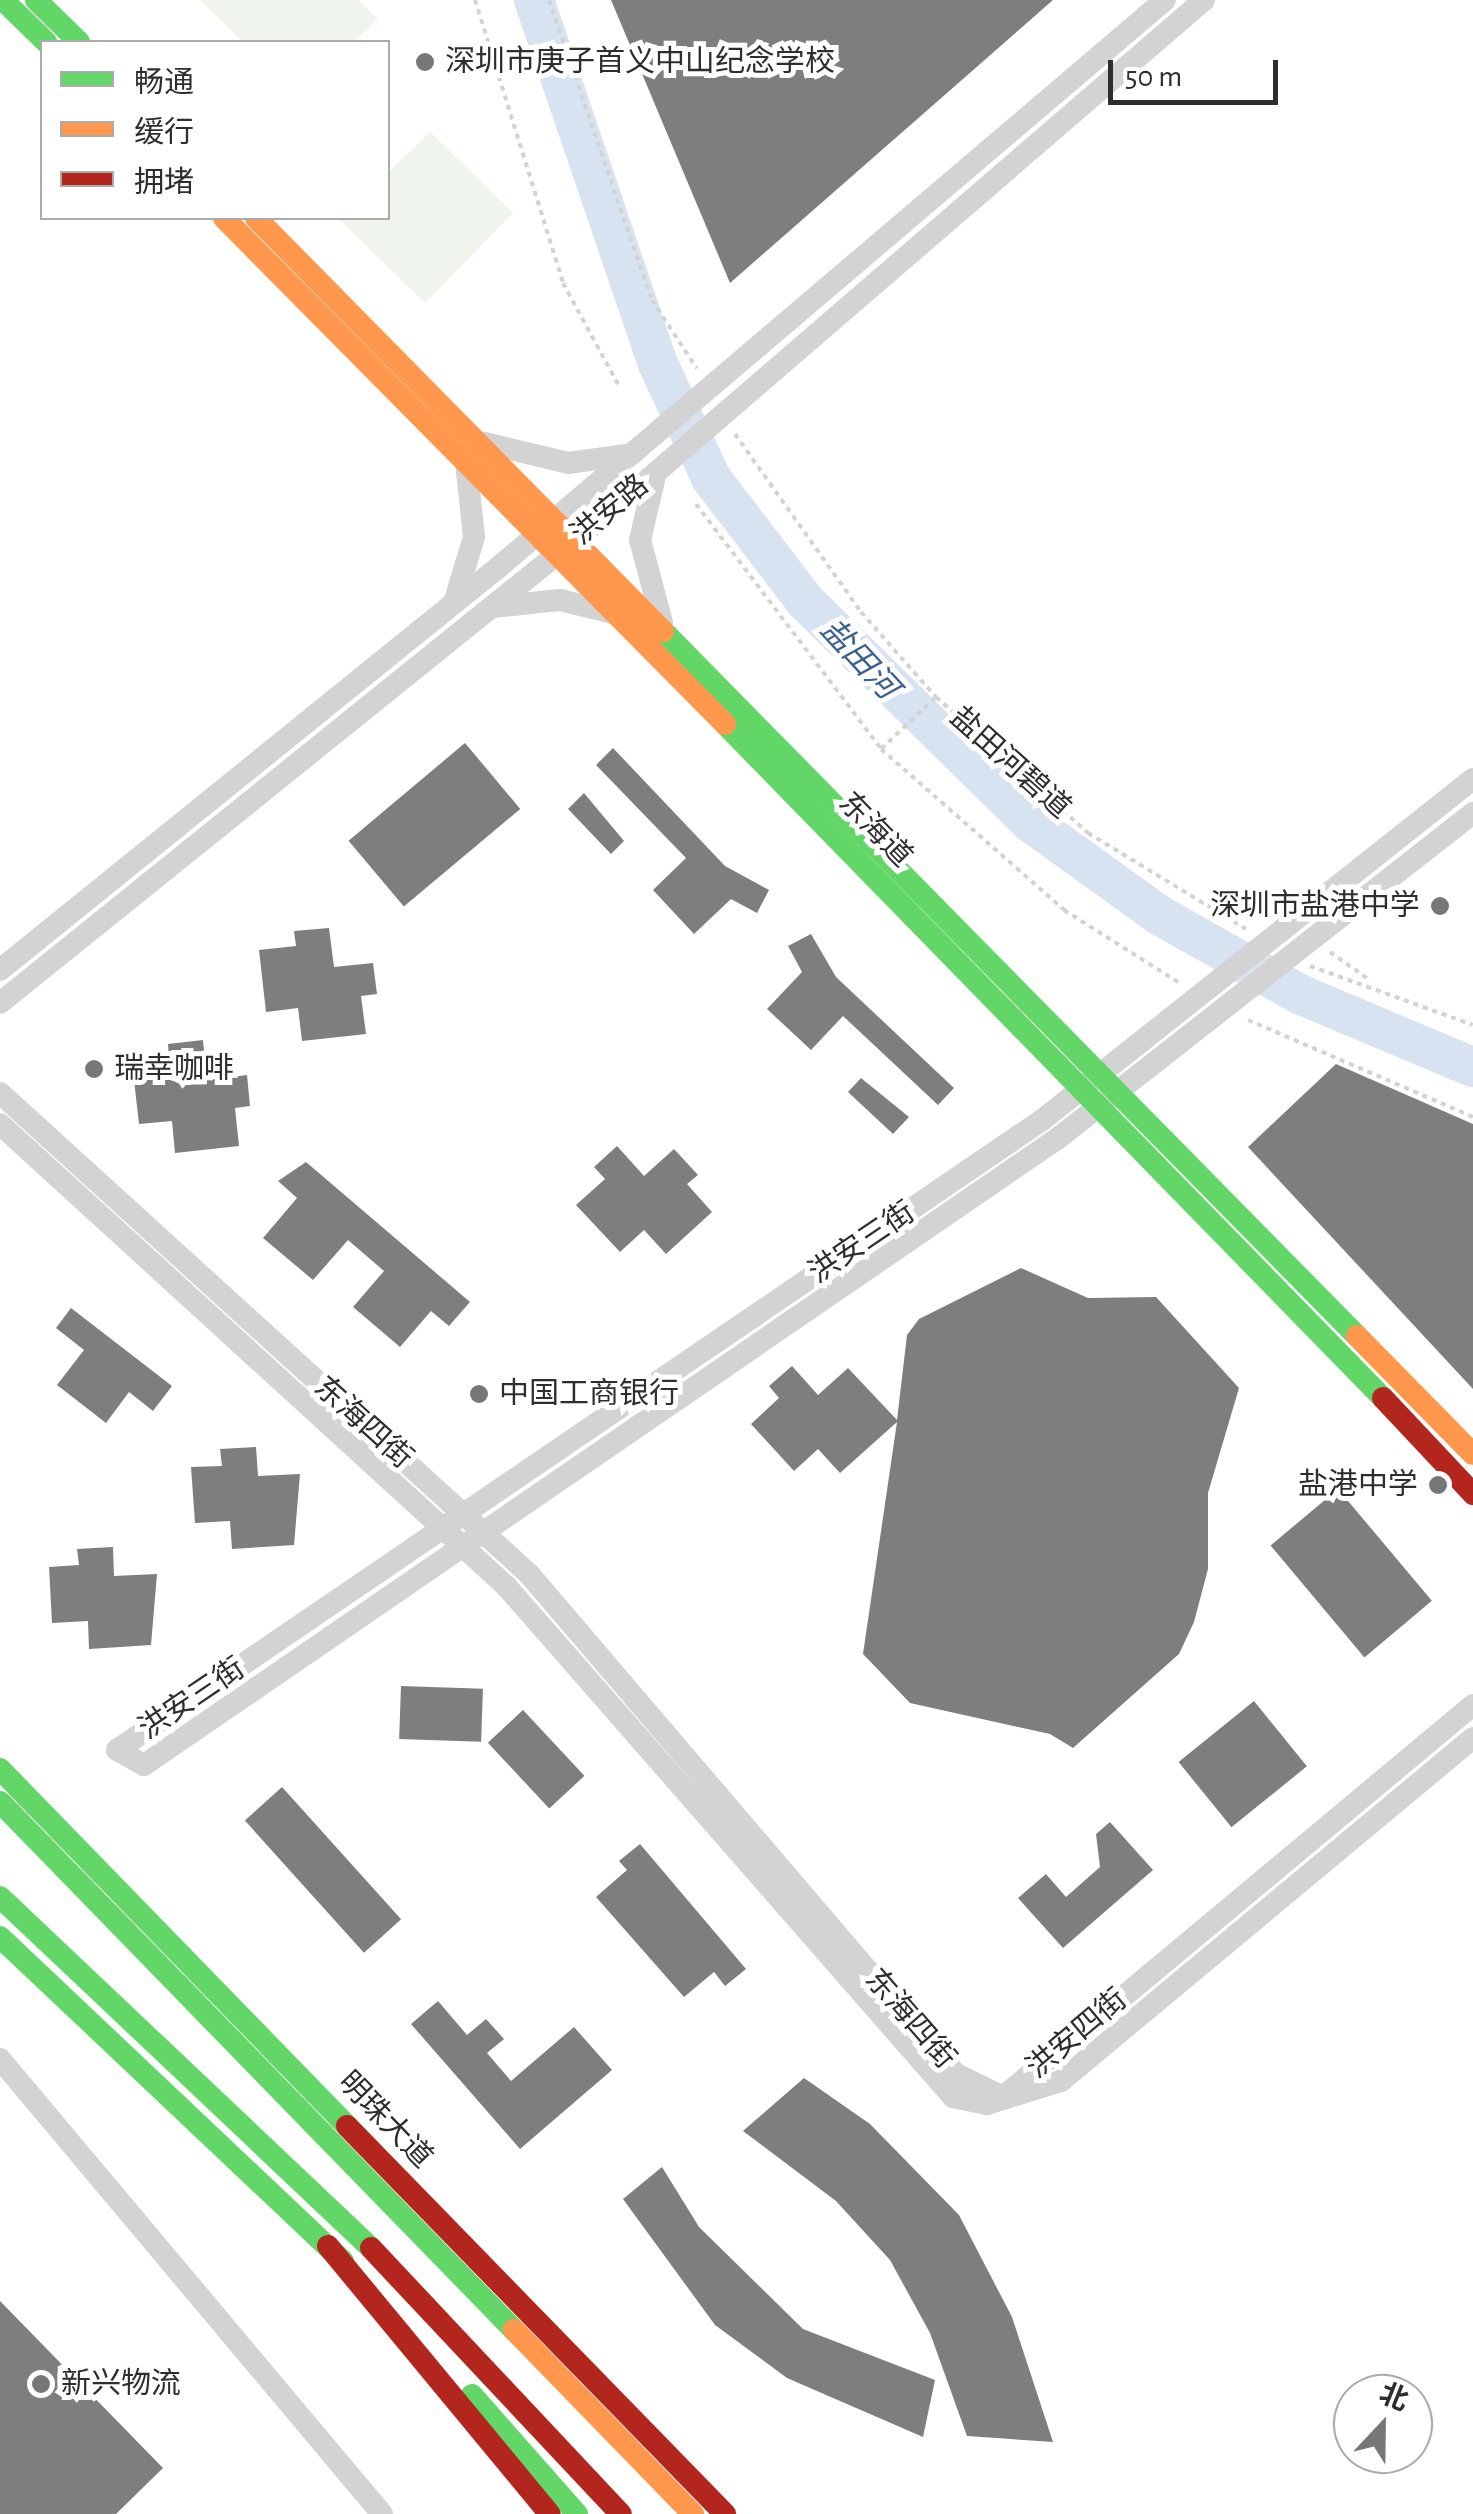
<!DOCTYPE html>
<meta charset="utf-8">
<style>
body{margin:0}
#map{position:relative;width:1473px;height:2514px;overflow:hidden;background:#fff;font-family:"Alegreya Sans","Noto Sans SC",sans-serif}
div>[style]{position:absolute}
.green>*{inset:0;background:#eff5ec}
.river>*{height:40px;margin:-20px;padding:0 20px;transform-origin:20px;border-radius:20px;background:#d8e3f2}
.building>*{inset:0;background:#7e7e7e;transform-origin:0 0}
.path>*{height:4px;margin-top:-2px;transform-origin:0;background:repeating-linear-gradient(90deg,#d3d3d3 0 5px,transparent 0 10px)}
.street>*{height:22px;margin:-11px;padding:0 11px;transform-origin:11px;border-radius:11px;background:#d3d3d3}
.fast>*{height:22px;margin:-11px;padding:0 11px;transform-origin:11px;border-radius:11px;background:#63d668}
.slow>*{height:22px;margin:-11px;padding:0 11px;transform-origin:11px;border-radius:11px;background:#ff974d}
.jam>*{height:22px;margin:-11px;padding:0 11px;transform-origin:11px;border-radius:11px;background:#b3261e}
.dots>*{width:28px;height:28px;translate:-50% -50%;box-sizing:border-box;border:5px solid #fff;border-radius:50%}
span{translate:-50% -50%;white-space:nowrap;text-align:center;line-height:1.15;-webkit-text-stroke:10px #fff;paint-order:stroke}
.poi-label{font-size:30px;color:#2e2e2e}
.left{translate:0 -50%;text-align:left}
.right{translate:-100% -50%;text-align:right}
.street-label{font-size:30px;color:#2e2e2e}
.water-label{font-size:32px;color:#3a6193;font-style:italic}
.legend{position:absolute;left:40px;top:40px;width:350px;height:180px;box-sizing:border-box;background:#fff;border:2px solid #ababab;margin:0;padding:12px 18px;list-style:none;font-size:30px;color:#2e2e2e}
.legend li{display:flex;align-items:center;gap:20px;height:50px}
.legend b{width:50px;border:2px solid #ababab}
.north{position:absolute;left:1333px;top:2374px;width:100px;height:100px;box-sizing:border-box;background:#fff;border:2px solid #ababab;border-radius:50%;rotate:22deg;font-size:28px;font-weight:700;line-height:40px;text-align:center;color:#2e2e2e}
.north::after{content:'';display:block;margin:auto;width:35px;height:45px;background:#777;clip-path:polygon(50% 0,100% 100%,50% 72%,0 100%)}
.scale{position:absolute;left:1108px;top:60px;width:170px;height:45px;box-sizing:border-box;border:5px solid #2e2e2e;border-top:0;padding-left:12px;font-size:30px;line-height:35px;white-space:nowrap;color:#2e2e2e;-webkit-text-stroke:8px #fff;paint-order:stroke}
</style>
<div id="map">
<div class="green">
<div style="clip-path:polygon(200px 0,358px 0,378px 19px,354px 42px,243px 42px)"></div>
<div style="clip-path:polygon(430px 132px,513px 213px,425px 303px,340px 220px,388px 218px,388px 173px)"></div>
</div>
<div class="river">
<div style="left:534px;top:0;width:382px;rotate:71.2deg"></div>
<div style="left:657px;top:362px;width:128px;rotate:65deg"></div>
<div style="left:711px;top:478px;width:155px;rotate:52.6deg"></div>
<div style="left:805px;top:601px;width:315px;rotate:44.5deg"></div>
<div style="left:1030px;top:822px;width:159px;rotate:35.8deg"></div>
<div style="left:1159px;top:915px;width:161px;rotate:29.4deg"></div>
<div style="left:1299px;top:994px;width:189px;rotate:22.8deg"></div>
</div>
<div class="building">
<div style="clip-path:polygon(611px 0,1053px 0,730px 283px)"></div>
<div style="left:465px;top:743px;width:86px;height:152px;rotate:50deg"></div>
<div style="clip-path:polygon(613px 748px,725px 866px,769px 890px,757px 913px,731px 899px,694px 934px,653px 890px,686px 858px,596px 765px)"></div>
<div style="clip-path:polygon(584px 793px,624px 841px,611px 854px,568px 809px)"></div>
<div style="clip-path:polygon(329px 928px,334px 967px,373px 963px,377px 994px,361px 996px,366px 1034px,302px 1041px,298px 1008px,266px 1012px,259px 950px,296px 946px,294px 931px)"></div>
<div style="clip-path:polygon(811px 934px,836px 977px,954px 1088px,938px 1105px,843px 1016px,811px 1050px,767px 1009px,802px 972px,788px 946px)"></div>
<div style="clip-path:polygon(203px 1040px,207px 1080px,247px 1075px,250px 1106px,235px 1108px,239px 1146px,175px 1153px,172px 1121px,139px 1124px,132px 1062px,169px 1058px,168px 1044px)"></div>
<div style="clip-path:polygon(1336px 1064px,1473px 1124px,1473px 1389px,1248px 1147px)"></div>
<div style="clip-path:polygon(861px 1078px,909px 1117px,893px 1134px,848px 1092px)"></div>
<div style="clip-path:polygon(617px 1146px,644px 1176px,674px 1149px,698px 1175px,687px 1184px,712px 1212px,666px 1254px,644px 1230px,620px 1252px,576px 1205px,605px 1179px,594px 1167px)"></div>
<div style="clip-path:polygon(306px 1162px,470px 1302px,449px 1326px,431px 1311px,400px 1347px,353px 1307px,384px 1271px,348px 1240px,313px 1280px,263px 1238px,297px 1198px,278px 1181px)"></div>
<div style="clip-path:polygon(1021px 1268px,1088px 1298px,1156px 1297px,1239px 1388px,1208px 1493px,1208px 1569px,1194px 1622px,1179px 1654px,1073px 1748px,1050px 1734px,910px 1703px,863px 1654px,897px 1422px,840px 1473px,818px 1449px,794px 1471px,751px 1424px,779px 1398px,769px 1386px,792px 1366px,818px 1395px,848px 1368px,897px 1420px,907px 1335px,919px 1319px)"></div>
<div style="clip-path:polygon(71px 1308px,172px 1386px,153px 1411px,129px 1392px,106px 1423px,57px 1385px,84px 1350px,56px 1328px)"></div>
<div style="clip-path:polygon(256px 1447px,258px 1476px,300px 1474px,294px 1545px,232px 1549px,230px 1521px,195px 1523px,191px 1467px,222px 1466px,220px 1449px)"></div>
<div style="left:1338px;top:1489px;width:146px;height:88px;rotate:50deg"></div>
<div style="clip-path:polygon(113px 1547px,114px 1576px,157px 1574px,151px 1645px,89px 1649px,88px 1621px,52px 1623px,49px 1567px,79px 1565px,77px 1549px)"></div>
<div style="left:401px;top:1686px;width:82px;height:53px;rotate:2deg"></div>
<div style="left:1254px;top:1701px;width:84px;height:97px;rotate:51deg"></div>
<div style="left:523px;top:1710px;width:90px;height:48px;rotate:47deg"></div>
<div style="left:282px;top:1787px;width:178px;height:50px;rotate:48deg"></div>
<div style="clip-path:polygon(1110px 1822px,1153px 1870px,1063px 1948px,1018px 1898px,1046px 1874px,1066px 1897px,1100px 1867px,1096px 1834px)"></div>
<div style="clip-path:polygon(640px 1844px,746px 1969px,725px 1986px,714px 1972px,684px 1997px,596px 1897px,627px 1870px,619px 1861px)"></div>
<div style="clip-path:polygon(438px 2001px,467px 2035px,486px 2019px,504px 2039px,487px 2053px,511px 2081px,574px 2027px,612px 2070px,520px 2149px,411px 2024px)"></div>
<div style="clip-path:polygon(804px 2078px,870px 2124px,959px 2215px,1012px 2317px,1053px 2442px,967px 2436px,930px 2333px,890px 2260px,836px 2201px,743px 2131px)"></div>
<div style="clip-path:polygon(662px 2167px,699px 2227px,803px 2329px,935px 2380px,923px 2437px,787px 2378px,715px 2325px,623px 2199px)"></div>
<div style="clip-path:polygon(0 2301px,163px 2468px,116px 2514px,0 2514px)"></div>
</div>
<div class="path">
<div style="left:475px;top:0;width:296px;rotate:72.7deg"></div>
<div style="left:563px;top:283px;width:117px;rotate:61.5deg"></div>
<div style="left:549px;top:0;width:317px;rotate:71.1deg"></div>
<div style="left:652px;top:300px;width:82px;rotate:56.9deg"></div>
<div style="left:735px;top:434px;width:218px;rotate:54.7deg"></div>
<div style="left:861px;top:612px;width:113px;rotate:48.6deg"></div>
<div style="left:936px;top:697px;width:204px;rotate:41.8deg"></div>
<div style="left:1088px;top:833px;width:185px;rotate:31.3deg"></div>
<div style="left:696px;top:504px;width:307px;rotate:52.9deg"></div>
<div style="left:881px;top:749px;width:244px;rotate:41.3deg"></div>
<div style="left:1064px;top:910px;width:135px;rotate:32.3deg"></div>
<div style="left:881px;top:749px;width:76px;rotate:-43.4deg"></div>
<div style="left:1330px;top:952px;width:50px;rotate:35.3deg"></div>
<div style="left:1310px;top:966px;width:173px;rotate:19.9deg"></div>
<div style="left:1248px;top:1020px;width:245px;rotate:23.3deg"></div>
</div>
<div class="street">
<div style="left:485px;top:443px;width:85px;rotate:13.5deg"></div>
<div style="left:568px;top:463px;width:59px;rotate:-7.9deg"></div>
<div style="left:655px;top:476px;width:66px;rotate:103.2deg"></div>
<div style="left:640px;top:540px;width:85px;rotate:75deg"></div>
<div style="left:455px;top:600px;width:66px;rotate:-73.2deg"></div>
<div style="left:474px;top:537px;width:75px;rotate:-96.1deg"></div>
<div style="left:493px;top:607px;width:67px;rotate:-6deg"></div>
<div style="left:560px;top:600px;width:55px;rotate:13.8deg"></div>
<div style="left:1473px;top:779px;width:550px;rotate:141.65deg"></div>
<div style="left:1042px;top:1120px;width:1119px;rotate:145.74deg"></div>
<div style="left:117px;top:1750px;width:31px;rotate:29deg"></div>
<div style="left:144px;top:1765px;width:1107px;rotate:-34.44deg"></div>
<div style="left:1057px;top:1139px;width:529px;rotate:-38.08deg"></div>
<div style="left:0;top:970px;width:643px;rotate:-38.94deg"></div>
<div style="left:500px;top:566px;width:873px;rotate:-40.4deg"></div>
<div style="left:0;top:1003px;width:792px;rotate:-38.85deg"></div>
<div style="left:617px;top:506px;width:775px;rotate:-40.76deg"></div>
<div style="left:0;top:1093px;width:715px;rotate:42.28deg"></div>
<div style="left:529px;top:1574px;width:658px;rotate:49.5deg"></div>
<div style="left:956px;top:2074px;width:52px;rotate:26.1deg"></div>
<div style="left:0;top:1124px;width:687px;rotate:42.4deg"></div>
<div style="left:507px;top:1587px;width:678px;rotate:48.83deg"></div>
<div style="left:953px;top:2097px;width:35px;rotate:12deg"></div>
<div style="left:987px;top:2104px;width:77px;rotate:-17.3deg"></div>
<div style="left:1061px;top:2081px;width:536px;rotate:-39.78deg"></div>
<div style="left:0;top:2059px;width:594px;rotate:49.98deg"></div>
<div style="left:1009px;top:2092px;width:604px;rotate:-39.83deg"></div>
</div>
<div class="fast">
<div style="left:3px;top:0;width:60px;rotate:44.3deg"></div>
<div style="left:36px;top:0;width:60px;rotate:44.3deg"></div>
<div style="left:663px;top:631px;width:989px;rotate:45.45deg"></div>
<div style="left:725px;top:724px;width:942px;rotate:45.69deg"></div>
<div style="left:0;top:1769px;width:498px;rotate:45.8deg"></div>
<div style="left:0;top:1802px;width:737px;rotate:45.77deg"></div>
<div style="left:0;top:1897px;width:511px;rotate:43.41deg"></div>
<div style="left:0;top:1937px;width:472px;rotate:43.4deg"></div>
<div style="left:472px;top:2395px;width:159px;rotate:48.6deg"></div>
</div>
<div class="slow">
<div style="left:224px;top:218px;width:712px;rotate:45.28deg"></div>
<div style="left:256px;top:218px;width:580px;rotate:45.42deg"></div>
<div style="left:1357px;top:1336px;width:165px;rotate:45.5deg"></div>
<div style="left:514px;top:2330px;width:257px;rotate:45.8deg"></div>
</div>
<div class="jam">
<div style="left:1383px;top:1398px;width:132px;rotate:46.8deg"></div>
<div style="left:347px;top:2126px;width:542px;rotate:45.75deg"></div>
<div style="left:328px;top:2246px;width:348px;rotate:50.4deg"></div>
<div style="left:371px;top:2248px;width:365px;rotate:46.8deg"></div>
</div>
<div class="dots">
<div style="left:425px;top:62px;background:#777"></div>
<div style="left:1440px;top:906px;background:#777"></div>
<div style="left:94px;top:1069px;background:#777"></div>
<div style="left:479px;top:1394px;background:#777"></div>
<div style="left:1438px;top:1485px;background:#777"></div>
<div style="left:41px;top:2384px;background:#777"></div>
</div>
<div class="poi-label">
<span class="left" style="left:445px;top:62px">深圳市庚子首义中山纪念学校</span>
<span class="right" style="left:1420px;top:906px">深圳市盐港中学</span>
<span class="left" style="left:114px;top:1069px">瑞幸咖啡</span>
<span class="left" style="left:499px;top:1394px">中国工商银行</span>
<span class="right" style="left:1418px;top:1485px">盐港中学</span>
<span class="left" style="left:61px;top:2384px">新兴物流</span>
</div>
<div class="street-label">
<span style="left:610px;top:510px;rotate:-40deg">洪安路</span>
<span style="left:1010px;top:763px;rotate:42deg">盐田河碧道</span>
<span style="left:875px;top:830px;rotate:46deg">东海道</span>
<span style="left:862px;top:1243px;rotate:-34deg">洪安三街</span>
<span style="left:363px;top:1423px;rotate:42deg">东海四街</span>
<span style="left:192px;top:1699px;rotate:-34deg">洪安三街</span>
<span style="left:910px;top:2019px;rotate:49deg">东海四街</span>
<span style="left:1077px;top:2034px;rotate:-40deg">洪安四街</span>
<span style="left:385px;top:2120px;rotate:46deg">明珠大道</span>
</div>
<div class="water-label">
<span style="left:859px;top:659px;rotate:47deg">盐田河</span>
</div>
<ul class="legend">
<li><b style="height:12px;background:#63d668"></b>畅通</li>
<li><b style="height:12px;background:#ff974d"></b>缓行</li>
<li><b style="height:12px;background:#b3261e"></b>拥堵</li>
</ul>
<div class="north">北</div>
<div class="scale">50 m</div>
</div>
